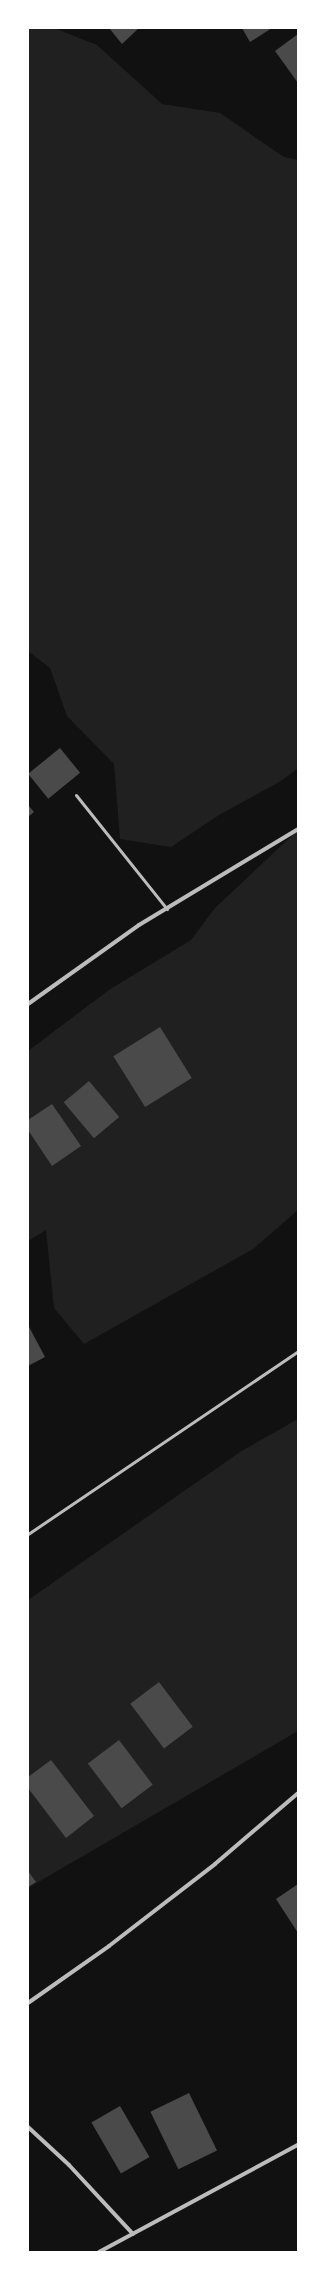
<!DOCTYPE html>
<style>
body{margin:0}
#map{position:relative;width:326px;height:2280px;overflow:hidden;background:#111;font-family:"Nunito Sans",sans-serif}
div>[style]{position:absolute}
.green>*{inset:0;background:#202020}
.building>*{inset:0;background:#4a4a4a;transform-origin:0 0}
.service>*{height:3px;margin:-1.5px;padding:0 1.5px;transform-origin:1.5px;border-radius:1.5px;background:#bcbcbc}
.minor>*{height:4px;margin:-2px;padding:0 2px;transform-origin:2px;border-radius:2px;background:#bcbcbc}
span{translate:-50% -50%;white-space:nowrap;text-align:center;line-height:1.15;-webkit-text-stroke:3.5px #fff;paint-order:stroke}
.frame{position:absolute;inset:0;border:29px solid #fff;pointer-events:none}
</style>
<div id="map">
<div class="green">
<div style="clip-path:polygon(28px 28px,54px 28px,97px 45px,162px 104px,220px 113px,284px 157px,298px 160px,298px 768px,281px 781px,219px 815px,171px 847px,120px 839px,114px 764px,67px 716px,50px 668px,28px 651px)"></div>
<div style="clip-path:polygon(298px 830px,298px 1210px,253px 1249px,84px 1344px,54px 1308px,46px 1230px,28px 1241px,28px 1051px,109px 990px,191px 940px,215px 908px)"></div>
<div style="clip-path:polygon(298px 1419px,298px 1731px,28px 1888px,28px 1600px,240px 1452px)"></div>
</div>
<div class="building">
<div style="clip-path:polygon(109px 28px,139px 28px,122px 44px)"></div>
<div style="clip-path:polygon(242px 28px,272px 28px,250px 42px)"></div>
<div style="clip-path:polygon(298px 34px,298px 83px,275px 51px)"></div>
<div style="left:60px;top:748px;width:32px;height:41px;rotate:51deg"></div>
<div style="clip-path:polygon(28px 805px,34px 812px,28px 817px)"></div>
<div style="left:160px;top:1027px;width:60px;height:55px;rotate:58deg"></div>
<div style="left:89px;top:1081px;width:47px;height:33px;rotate:50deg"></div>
<div style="clip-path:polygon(52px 1104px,81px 1146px,52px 1166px,28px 1130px,28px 1120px)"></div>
<div style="clip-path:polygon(28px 1325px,45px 1357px,28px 1366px)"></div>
<div style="left:159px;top:1682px;width:56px;height:36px;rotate:53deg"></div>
<div style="left:119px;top:1740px;width:56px;height:39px;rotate:53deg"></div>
<div style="clip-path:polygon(51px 1760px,94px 1816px,66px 1838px,28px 1788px,28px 1777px)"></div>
<div style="clip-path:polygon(28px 1871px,36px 1882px,28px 1887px)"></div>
<div style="clip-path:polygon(298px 1884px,298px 1933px,276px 1899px)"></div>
<div style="left:189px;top:2093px;width:64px;height:43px;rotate:64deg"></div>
<div style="left:120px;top:2106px;width:59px;height:33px;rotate:60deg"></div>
</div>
<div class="service">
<div style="left:76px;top:795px;width:146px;rotate:51.4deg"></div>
<div style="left:28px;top:1534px;width:326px;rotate:-34.1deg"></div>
</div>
<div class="minor">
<div style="left:28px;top:1004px;width:136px;rotate:-35.4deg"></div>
<div style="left:139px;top:925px;width:186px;rotate:-31.1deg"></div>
<div style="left:28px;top:2003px;width:99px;rotate:-35.1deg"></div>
<div style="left:109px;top:1946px;width:134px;rotate:-37.7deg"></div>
<div style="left:215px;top:1864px;width:109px;rotate:-40.5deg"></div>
<div style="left:28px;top:2127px;width:56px;rotate:42.8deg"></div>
<div style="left:69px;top:2165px;width:94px;rotate:47.2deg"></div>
<div style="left:99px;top:2252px;width:226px;rotate:-28.3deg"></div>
</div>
<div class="frame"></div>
</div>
